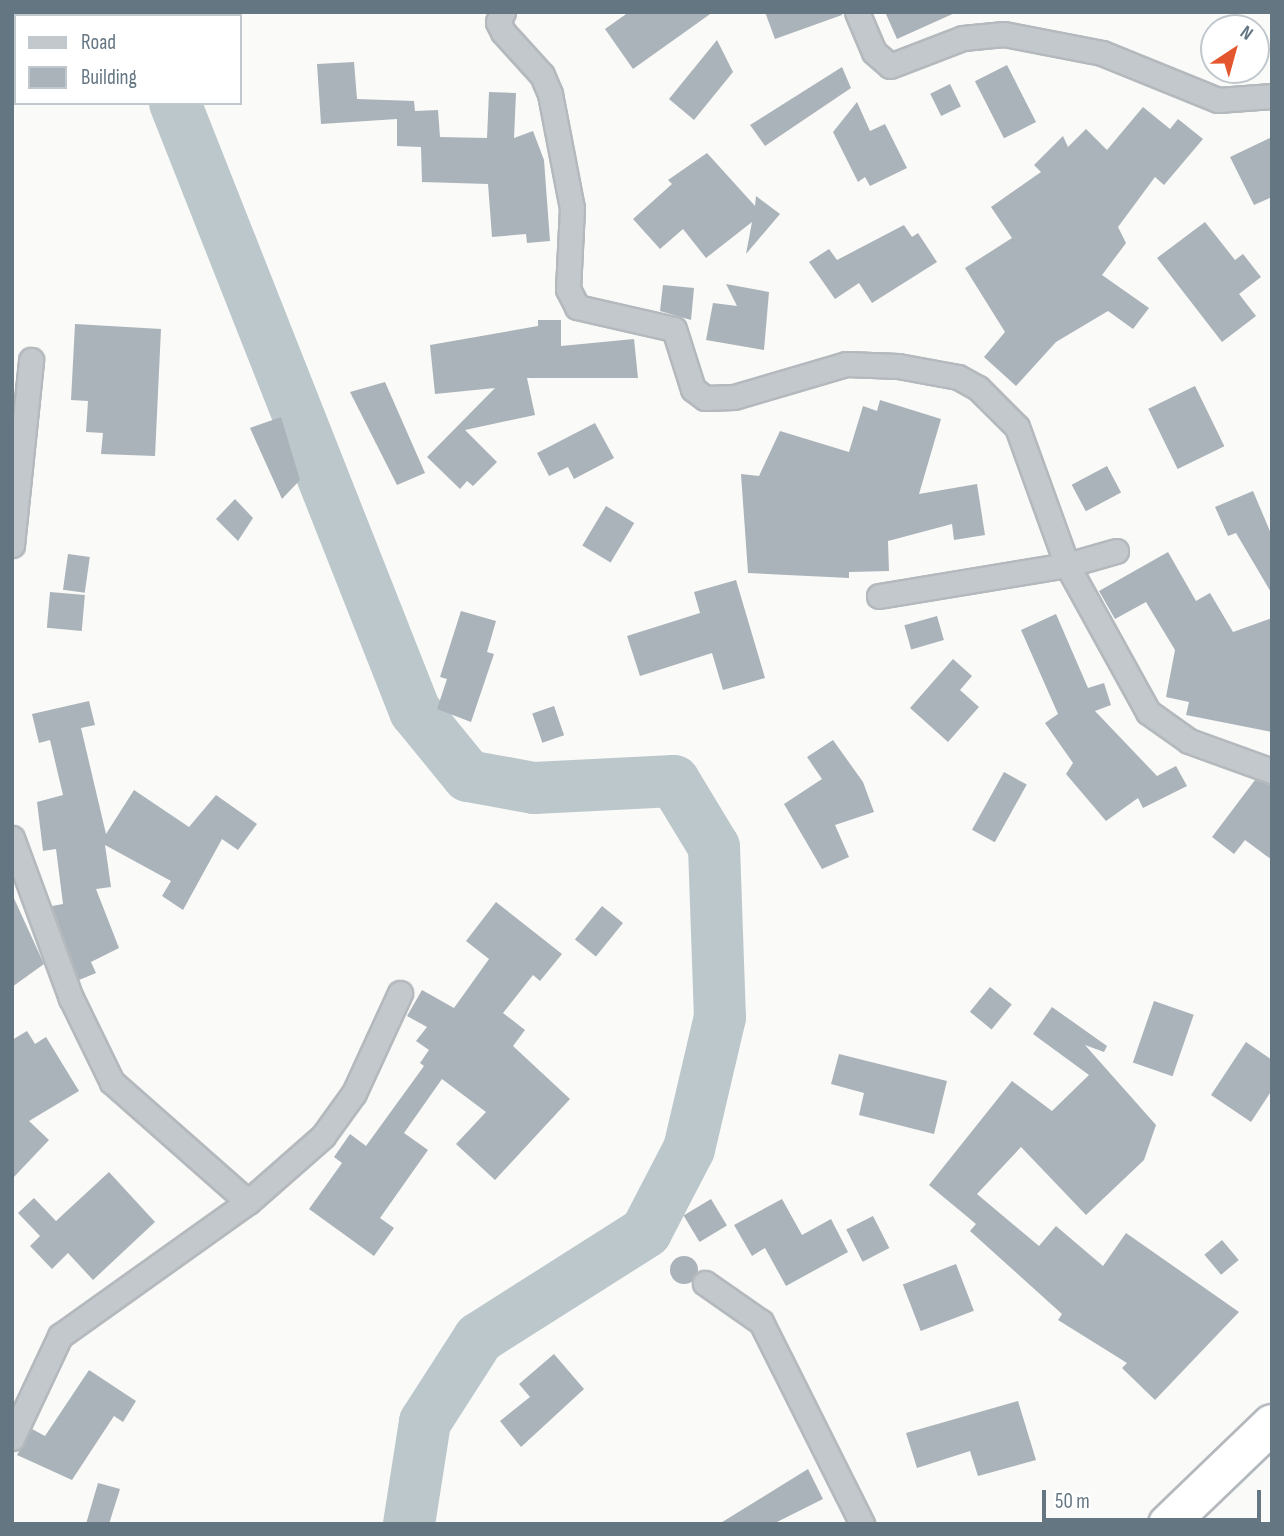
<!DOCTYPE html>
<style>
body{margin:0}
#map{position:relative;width:1284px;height:1536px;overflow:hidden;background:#fafaf8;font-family:"Sofia Sans Condensed",sans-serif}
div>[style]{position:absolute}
.river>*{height:52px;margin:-26px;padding:0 26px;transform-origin:26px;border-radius:26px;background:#bbc7cb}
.building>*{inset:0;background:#aab3b9;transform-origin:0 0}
.round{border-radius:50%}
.roads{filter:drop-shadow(2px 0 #b4b9bd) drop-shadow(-2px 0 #b4b9bd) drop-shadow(0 2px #b4b9bd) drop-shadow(0 -2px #b4b9bd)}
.minor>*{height:23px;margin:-11.5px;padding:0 11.5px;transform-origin:11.5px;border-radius:11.5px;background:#c3c8cc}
.trunk>*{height:38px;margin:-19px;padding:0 19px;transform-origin:19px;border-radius:19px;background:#fff}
span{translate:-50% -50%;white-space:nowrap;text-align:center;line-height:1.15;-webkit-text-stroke:7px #fff;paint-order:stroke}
.frame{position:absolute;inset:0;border:14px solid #657683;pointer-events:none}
.legend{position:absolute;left:14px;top:14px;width:228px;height:91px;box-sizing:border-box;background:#fff;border:2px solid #c1c8cd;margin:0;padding:9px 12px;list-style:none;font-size:21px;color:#657683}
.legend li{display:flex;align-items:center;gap:14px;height:35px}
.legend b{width:35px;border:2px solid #c1c8cd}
.north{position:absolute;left:1200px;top:14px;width:70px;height:70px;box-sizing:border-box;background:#fff;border:2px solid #c1c8cd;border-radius:50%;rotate:36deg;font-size:19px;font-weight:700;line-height:28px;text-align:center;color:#657683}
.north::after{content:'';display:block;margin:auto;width:24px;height:32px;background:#e4572e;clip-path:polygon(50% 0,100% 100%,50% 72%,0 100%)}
.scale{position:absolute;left:1042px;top:1490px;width:219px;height:32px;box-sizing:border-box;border:4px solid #657683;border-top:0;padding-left:9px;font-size:21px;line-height:24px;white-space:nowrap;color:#657683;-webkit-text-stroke:5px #fff;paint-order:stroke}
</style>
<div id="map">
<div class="river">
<div style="left:139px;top:12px;width:4px;rotate:76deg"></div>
<div style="left:175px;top:103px;width:654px;rotate:68.46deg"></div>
<div style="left:415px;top:711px;width:84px;rotate:50.8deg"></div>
<div style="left:468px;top:776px;width:67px;rotate:10.3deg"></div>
<div style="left:534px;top:788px;width:140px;rotate:-2.9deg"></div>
<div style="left:674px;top:781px;width:77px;rotate:58.8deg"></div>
<div style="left:714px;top:847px;width:170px;rotate:88deg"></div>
<div style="left:720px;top:1017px;width:136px;rotate:103.2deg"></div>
<div style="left:689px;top:1149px;width:93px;rotate:117.4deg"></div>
<div style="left:646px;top:1232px;width:198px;rotate:147.6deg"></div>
<div style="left:479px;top:1338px;width:100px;rotate:122.7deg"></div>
<div style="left:425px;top:1422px;width:103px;rotate:98.9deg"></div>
</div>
<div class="building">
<div style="clip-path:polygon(629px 12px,713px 12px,633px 69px,605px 29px)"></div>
<div style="clip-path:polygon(765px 12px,841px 12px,842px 15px,775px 39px)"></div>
<div style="clip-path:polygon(885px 12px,957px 12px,897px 39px)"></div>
<div style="clip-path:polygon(717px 40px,733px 72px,694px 120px,669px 99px)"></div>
<div style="clip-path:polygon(354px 62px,357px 99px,414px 101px,415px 111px,438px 110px,440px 137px,487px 138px,489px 92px,516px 93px,514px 138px,533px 131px,544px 160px,550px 241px,527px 243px,526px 234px,492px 237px,488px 184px,422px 182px,421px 147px,397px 146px,397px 119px,321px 124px,317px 64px)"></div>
<div style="left:1007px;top:65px;width:64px;height:36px;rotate:63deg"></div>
<div style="clip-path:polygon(842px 67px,851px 88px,765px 146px,750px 125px)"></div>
<div style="left:950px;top:84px;width:25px;height:22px;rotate:64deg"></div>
<div style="clip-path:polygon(857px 102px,870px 131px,885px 124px,907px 168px,870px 186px,865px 177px,858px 182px,833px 132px)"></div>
<div style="clip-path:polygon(1143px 107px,1170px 129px,1178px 119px,1203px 139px,1164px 185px,1155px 177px,1118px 227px,1126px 243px,1102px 275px,1149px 308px,1133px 329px,1108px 311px,1056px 342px,1016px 386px,984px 357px,1005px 332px,965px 268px,1012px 238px,991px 207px,1041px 172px,1034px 165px,1063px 136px,1068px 147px,1086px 129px,1107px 150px)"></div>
<div style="clip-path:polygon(1272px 137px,1272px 197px,1254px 205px,1230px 157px)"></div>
<div style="clip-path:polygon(707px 153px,755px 206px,756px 196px,780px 214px,746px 254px,752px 222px,706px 258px,683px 229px,660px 249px,633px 219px,672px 184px,668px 180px)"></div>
<div style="clip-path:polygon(1205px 222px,1235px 260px,1243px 254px,1261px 277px,1239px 294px,1256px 316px,1222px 342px,1157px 258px)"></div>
<div style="clip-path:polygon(904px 225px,912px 237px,918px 233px,937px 262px,872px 303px,859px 283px,835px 299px,809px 262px,829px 249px,837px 260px)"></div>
<div style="clip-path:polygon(726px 284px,769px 292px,764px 350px,706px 340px,713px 303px,737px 306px)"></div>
<div style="clip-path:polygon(663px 285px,694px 288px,691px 320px,660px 311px)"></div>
<div style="clip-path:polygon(538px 320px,561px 320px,561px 346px,634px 339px,638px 378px,527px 378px,535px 415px,465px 430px,497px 462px,473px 486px,467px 481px,460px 489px,427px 457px,495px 388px,435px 394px,430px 345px,538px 326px)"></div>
<div style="clip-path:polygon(75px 324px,161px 329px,155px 456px,101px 454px,103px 433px,86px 432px,88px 401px,71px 400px)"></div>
<div style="clip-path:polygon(385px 382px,425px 473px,397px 485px,350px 392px)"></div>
<div style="left:1195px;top:386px;width:67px;height:52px;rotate:64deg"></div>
<div style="clip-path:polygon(880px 400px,941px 419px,919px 494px,977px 484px,985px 535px,954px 540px,952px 524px,888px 541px,889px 571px,849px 572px,849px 578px,748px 573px,741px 474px,759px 476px,780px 431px,849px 452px,863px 406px,877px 411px)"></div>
<div style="clip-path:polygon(281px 417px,300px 480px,282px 499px,250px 428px)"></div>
<div style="clip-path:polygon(595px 423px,614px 458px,574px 479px,568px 467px,549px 476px,537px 453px)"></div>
<div style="left:1107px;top:466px;width:30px;height:40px;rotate:62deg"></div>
<div style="clip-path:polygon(1253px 491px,1272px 536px,1272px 594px,1236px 533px,1228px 536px,1215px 507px)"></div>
<div style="clip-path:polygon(235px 499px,253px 518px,238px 541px,216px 519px)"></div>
<div style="left:606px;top:506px;width:33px;height:46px;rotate:31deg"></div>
<div style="clip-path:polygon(1168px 552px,1196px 601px,1210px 593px,1233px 632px,1272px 618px,1272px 732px,1186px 715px,1189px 702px,1166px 697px,1175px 650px,1146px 602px,1115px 619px,1099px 591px)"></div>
<div style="left:68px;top:554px;width:22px;height:36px;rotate:8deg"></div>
<div style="clip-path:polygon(736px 580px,765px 678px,723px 690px,712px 653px,640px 676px,627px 636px,700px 613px,694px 592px)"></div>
<div style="left:50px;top:592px;width:35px;height:36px;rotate:5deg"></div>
<div style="clip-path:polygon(461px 611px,496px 621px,487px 652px,494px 654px,471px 722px,437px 709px,447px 679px,440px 677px)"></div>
<div style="clip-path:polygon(1056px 614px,1088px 688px,1104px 683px,1111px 705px,1095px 711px,1157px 776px,1176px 766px,1187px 786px,1143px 808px,1138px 798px,1106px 821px,1066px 774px,1073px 763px,1045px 723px,1058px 714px,1021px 630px)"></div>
<div style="left:937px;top:616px;width:25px;height:34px;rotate:74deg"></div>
<div style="clip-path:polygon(953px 659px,972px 676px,960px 690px,979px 707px,948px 742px,910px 708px)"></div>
<div style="clip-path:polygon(89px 701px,95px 725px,81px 728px,106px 834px,134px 790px,189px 827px,216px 795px,257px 824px,238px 850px,222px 839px,183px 910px,162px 896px,171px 881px,105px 845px,111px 887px,96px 889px,119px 948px,91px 962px,96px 973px,79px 980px,52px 906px,63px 904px,56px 849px,43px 851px,37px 802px,63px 795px,50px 740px,39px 743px,32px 714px)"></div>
<div style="left:554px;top:706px;width:31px;height:23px;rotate:71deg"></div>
<div style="clip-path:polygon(833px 740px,863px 782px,874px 812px,835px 825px,849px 857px,822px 869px,784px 804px,822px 779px,807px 757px)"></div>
<div style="left:1004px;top:772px;width:26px;height:66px;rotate:29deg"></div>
<div style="clip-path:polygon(1255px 780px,1272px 785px,1272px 860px,1245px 840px,1234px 854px,1212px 837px)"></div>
<div style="clip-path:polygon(12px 894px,44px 964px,12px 987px)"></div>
<div style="clip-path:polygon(496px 902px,562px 954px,540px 981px,533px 975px,503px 1013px,525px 1030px,513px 1046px,570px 1099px,495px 1180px,456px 1144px,486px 1112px,442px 1079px,404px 1133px,428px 1150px,380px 1218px,394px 1228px,374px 1256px,309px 1209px,342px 1163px,334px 1157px,350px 1134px,366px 1146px,424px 1066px,420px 1063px,429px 1050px,416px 1041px,427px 1027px,407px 1016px,422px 990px,454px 1008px,489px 959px,466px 941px)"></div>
<div style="left:602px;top:906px;width:27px;height:43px;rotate:39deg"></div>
<div style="left:990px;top:987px;width:28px;height:32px;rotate:39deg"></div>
<div style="left:1154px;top:1001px;width:42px;height:65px;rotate:19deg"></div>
<div style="clip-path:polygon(1052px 1007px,1107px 1046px,1104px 1052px,1085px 1045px,1156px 1125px,1144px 1160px,1086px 1215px,1021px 1147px,977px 1194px,1039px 1246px,1056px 1226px,1103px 1266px,1126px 1233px,1239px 1312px,1155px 1400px,1122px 1368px,1127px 1363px,1058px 1320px,1062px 1314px,970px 1231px,976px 1224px,929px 1185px,1012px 1081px,1052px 1111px,1089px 1075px,1033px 1034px)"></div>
<div style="clip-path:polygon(27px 1031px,35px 1044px,46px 1037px,79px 1091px,29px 1121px,49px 1140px,12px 1179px,12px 1040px)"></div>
<div style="clip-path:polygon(1246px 1042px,1272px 1060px,1272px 1090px,1251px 1122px,1211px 1095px)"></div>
<div style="clip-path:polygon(839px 1054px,947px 1081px,934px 1134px,859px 1115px,864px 1093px,831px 1084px)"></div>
<div style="clip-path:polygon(109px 1172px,155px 1222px,93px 1280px,68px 1253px,52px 1269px,30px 1246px,40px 1236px,18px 1213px,34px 1198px,56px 1221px)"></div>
<div style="left:711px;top:1199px;width:31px;height:32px;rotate:59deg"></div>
<div style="clip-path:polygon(782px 1199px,802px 1235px,831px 1219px,848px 1252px,786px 1286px,765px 1248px,752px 1256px,734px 1225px)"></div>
<div style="left:873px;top:1216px;width:36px;height:30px;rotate:63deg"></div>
<div style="left:1222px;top:1240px;width:26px;height:23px;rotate:50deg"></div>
<div class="round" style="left:670px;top:1256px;width:28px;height:28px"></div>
<div style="left:956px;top:1264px;width:50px;height:57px;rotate:69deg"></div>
<div style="clip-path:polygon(554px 1354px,584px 1389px,521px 1447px,500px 1421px,530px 1397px,519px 1384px)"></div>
<div style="clip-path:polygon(89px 1370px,136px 1401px,123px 1422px,114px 1416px,72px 1480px,17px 1455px,32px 1429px,45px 1436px)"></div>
<div style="clip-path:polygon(1018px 1401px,1036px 1460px,978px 1476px,970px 1451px,917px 1468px,906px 1433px)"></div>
<div style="clip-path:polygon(808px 1469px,823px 1499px,773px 1524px,719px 1524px)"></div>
<div style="clip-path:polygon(98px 1483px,120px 1489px,109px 1524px,86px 1524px)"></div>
</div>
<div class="roads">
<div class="minor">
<div style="left:503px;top:12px;width:11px;rotate:117deg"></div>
<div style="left:498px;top:22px;width:11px;rotate:63deg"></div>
<div style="left:503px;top:32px;width:58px;rotate:47.8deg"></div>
<div style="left:542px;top:75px;width:21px;rotate:67deg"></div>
<div style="left:550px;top:94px;width:116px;rotate:79.1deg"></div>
<div style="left:572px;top:208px;width:81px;rotate:92.8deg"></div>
<div style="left:568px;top:289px;width:20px;rotate:63deg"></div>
<div style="left:577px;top:307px;width:99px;rotate:12.8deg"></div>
<div style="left:674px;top:329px;width:63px;rotate:72.4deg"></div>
<div style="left:693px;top:389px;width:15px;rotate:37deg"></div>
<div style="left:705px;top:398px;width:29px;rotate:-2deg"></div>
<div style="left:734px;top:397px;width:117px;rotate:-16.4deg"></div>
<div style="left:846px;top:364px;width:52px;rotate:2.2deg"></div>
<div style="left:898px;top:366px;width:61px;rotate:10.4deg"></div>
<div style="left:958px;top:377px;width:23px;rotate:29deg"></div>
<div style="left:978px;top:388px;width:55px;rotate:45deg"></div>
<div style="left:1017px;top:427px;width:147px;rotate:70.1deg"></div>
<div style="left:1067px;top:565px;width:168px;rotate:61.1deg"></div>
<div style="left:1148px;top:712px;width:50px;rotate:35.3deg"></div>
<div style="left:1189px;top:741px;width:88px;rotate:19.9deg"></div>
<div style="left:857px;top:12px;width:43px;rotate:67deg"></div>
<div style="left:874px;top:52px;width:21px;rotate:41deg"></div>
<div style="left:890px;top:66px;width:78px;rotate:-21deg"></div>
<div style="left:963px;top:38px;width:41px;rotate:-5.6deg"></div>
<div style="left:1004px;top:34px;width:100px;rotate:11deg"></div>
<div style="left:1102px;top:53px;width:125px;rotate:22.1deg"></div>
<div style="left:1218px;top:100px;width:54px;rotate:-4.2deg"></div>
<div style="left:12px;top:545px;width:186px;rotate:-84.1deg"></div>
<div style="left:879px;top:596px;width:191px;rotate:-9.4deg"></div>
<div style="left:1067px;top:565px;width:51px;rotate:-15.9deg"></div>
<div style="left:12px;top:838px;width:171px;rotate:69.8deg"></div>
<div style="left:71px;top:998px;width:93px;rotate:64deg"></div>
<div style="left:112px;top:1082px;width:181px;rotate:41.4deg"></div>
<div style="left:705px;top:1283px;width:68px;rotate:34.9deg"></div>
<div style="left:761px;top:1322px;width:226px;rotate:63.4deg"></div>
<div style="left:12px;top:1438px;width:113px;rotate:-64.8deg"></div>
<div style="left:60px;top:1336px;width:231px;rotate:-35.5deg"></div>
<div style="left:248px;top:1202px;width:100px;rotate:-41.3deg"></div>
<div style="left:323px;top:1136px;width:53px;rotate:-54.2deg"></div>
<div style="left:354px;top:1093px;width:110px;rotate:-65.3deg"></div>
</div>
<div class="trunk">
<div style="left:1168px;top:1524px;width:144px;rotate:-43.9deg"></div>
</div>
</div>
<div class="frame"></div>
<ul class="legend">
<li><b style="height:9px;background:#c3c8cc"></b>Road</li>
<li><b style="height:19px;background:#aab3b9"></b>Building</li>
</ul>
<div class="north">N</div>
<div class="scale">50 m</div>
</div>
